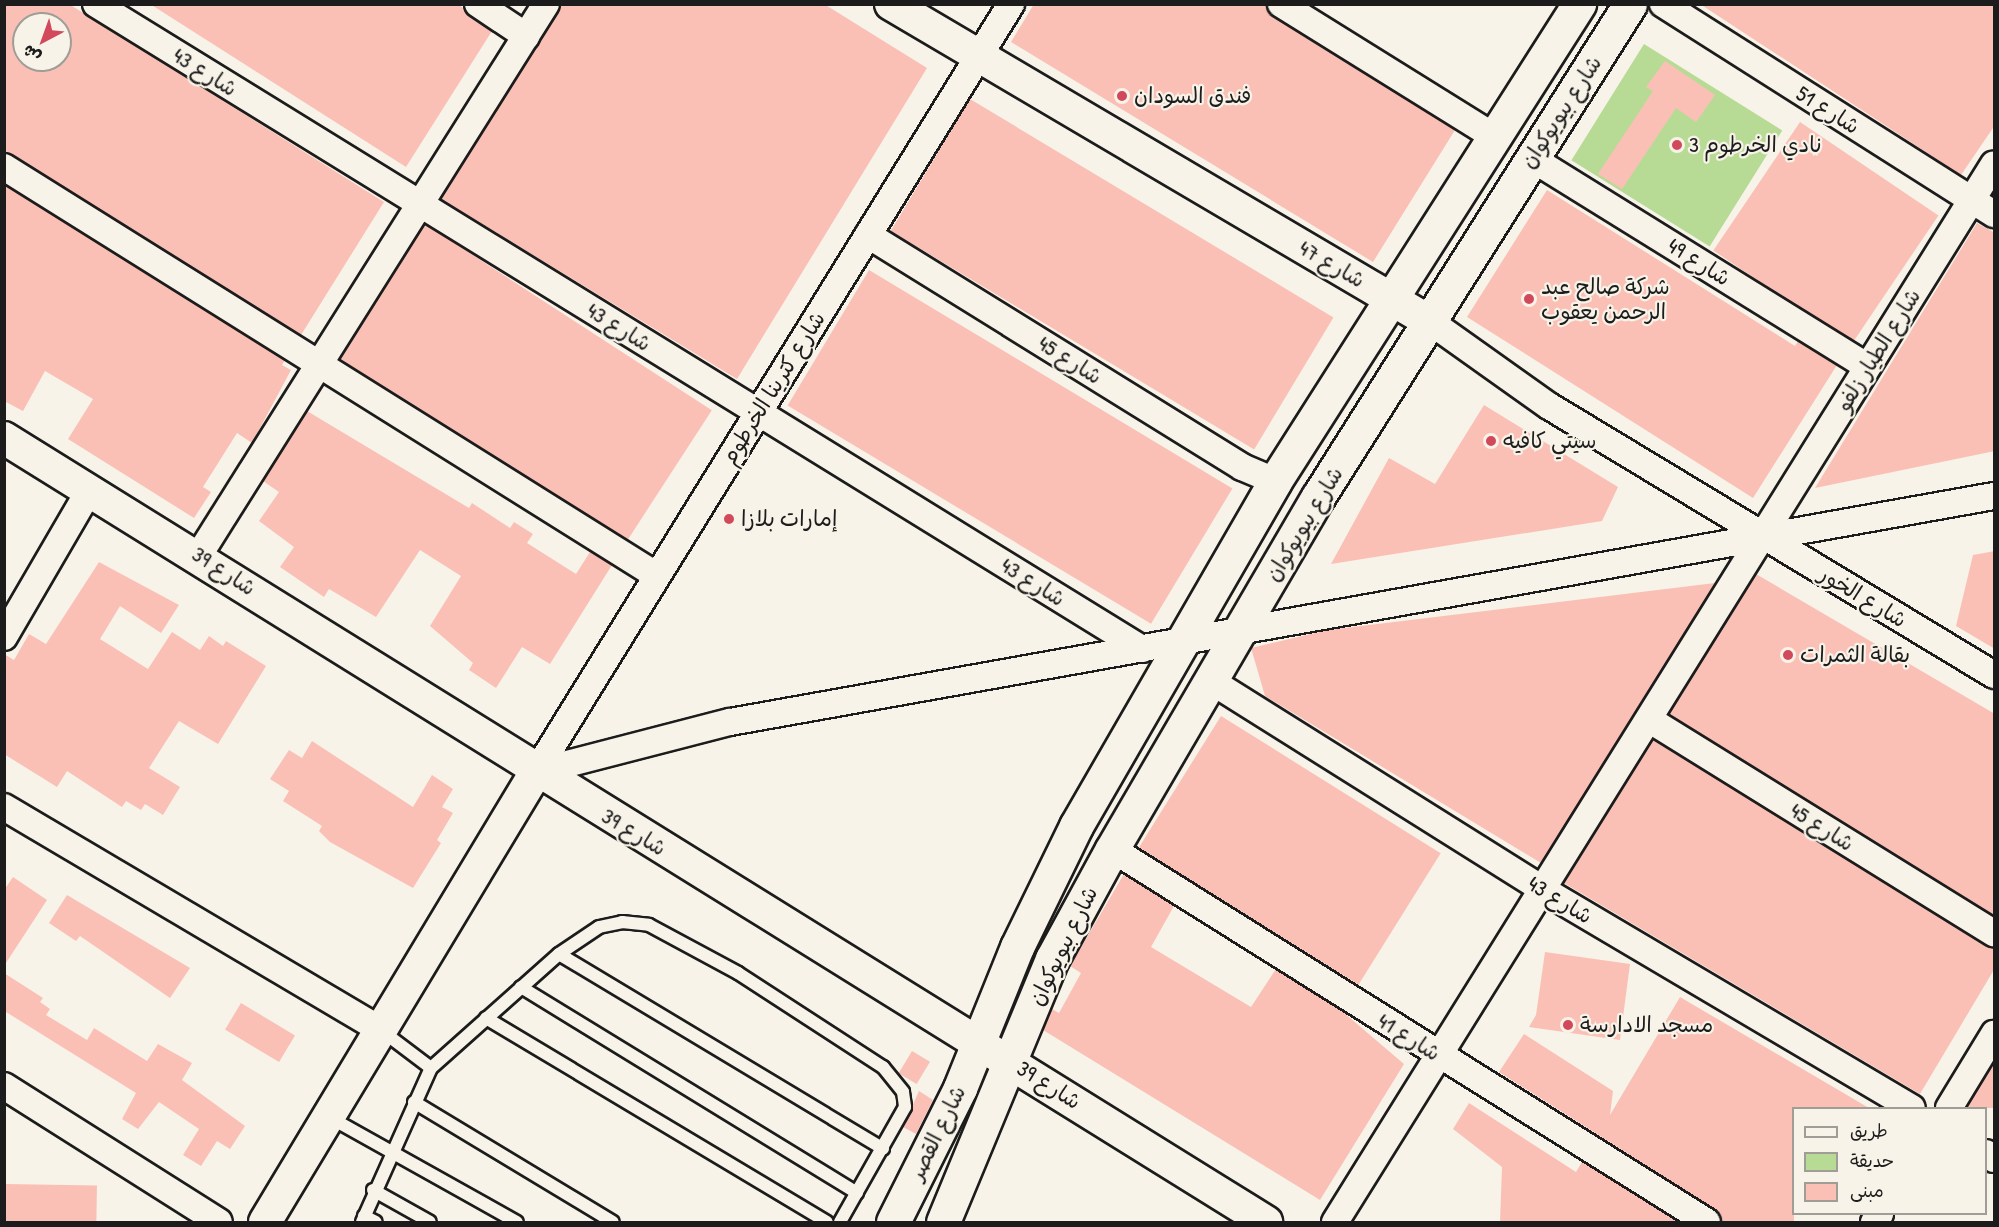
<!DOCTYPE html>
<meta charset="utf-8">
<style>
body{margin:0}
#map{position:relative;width:1999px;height:1227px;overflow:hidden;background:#f7f3e8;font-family:"Patrick Hand","Playpen Sans Arabic",sans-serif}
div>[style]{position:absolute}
.green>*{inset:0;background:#b7db95;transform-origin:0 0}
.building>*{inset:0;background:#fbc0b5;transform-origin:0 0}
.roads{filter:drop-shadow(2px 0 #1c1c1c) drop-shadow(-2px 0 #1c1c1c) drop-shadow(0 2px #1c1c1c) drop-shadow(0 -2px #1c1c1c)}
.service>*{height:12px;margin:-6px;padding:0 6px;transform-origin:6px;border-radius:6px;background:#f7f3e8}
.minor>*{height:26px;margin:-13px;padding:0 13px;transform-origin:13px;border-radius:13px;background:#f7f3e8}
.tertiary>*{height:32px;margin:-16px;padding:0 16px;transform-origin:16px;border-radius:16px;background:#f7f3e8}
.secondary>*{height:33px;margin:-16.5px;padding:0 16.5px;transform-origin:16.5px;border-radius:16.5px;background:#f7f3e8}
.dots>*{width:16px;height:16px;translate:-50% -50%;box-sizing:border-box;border:3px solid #f7f3e8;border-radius:50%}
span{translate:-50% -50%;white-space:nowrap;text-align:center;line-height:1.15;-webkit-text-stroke:4.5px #f7f3e8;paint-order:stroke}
.street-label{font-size:22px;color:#1c1c1c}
.poi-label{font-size:22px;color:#1c1c1c}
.left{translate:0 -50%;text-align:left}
.frame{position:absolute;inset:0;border:6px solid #1c1c1c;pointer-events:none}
.legend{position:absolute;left:1792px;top:1107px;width:195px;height:108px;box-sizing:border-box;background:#f7f3e8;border:2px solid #9f9d96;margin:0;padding:8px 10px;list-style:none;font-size:18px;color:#1c1c1c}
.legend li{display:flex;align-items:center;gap:12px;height:30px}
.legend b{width:30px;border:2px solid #9f9d96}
.north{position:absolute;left:12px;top:12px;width:60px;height:60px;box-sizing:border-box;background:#f7f3e8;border:2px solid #9f9d96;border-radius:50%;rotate:221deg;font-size:16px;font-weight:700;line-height:24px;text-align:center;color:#1c1c1c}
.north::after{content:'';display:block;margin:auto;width:21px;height:27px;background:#d1495b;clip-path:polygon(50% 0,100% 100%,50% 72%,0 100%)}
</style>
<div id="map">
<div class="green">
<div style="left:1644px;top:44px;width:163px;height:137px;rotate:32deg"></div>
</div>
<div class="building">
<div style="clip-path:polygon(evenodd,4px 4px,69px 4px,384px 202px,301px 335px,4px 152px,4px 4px,24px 24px,60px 24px,60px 60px,24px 60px,24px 24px)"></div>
<div style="clip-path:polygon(150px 4px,458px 4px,492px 31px,406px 167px)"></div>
<div style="clip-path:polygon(561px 4px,824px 4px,927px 68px,737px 379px,441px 199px)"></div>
<div style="clip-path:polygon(1034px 4px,1266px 4px,1273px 17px,1455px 130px,1373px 262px,1011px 42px)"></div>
<div style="clip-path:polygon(1700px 4px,1995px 4px,1995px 125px,1961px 175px)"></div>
<div style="clip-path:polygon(1665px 61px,1715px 95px,1696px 122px,1676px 108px,1622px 189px,1598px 174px,1653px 91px,1646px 87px)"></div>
<div style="left:970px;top:99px;width:424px;height:154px;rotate:31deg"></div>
<div style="left:1800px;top:122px;width:167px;height:155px;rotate:34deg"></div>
<div style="clip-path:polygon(4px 185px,285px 360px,282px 365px,291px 370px,252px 443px,237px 433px,203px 487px,211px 492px,194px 518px,68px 439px,93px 399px,45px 371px,23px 411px,4px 401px)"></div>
<div style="clip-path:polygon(1547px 190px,1795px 346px,1798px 341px,1837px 365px,1753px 498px,1467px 317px)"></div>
<div style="clip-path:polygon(1977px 223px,1995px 233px,1995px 451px,1815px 488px)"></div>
<div style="left:425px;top:224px;width:342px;height:160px;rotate:33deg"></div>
<div style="left:869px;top:270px;width:424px;height:158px;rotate:31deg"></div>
<div style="clip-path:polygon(1484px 405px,1618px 487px,1602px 521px,1331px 564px,1389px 458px,1435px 484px)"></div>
<div style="clip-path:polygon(307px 411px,469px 508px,472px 503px,510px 528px,514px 522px,533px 534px,527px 543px,576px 574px,590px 552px,612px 565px,550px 664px,522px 647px,496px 688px,469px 670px,473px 663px,430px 626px,461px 576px,420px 550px,376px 617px,329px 589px,324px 597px,280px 567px,294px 547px,259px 521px,279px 492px,263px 481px)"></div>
<div style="clip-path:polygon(1995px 551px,1995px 649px,1956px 626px,1973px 555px)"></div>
<div style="clip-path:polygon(99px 562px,179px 605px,161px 633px,120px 606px,100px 639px,148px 669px,172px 632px,200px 650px,209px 636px,223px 646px,226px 641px,266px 666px,218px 744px,179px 721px,149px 768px,180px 787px,163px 815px,145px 804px,141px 810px,126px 801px,122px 807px,67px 771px,57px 787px,4px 754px,4px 654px,14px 660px,29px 634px,46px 644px)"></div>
<div style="clip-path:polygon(1756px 574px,1995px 714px,1995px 916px,1669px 714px)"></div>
<div style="clip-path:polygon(1715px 583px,1541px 863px,1265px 696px,1251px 648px,1328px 630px)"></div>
<div style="left:1221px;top:716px;width:259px;height:155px;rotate:32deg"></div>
<div style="clip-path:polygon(1653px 740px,1995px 948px,1995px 968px,1920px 1094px,1564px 883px)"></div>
<div style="clip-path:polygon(312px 741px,413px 807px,432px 775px,453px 789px,442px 807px,453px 813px,437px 840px,441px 843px,413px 888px,330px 842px,319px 831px,322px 826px,283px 801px,289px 791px,270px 779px,289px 750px,302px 758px)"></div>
<div style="clip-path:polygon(1124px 874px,1174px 906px,1151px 947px,1251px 1007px,1276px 969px,1343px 1012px,1404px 1064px,1320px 1200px,1043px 1030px,1052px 1009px,1059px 1013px,1081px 973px,1070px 966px)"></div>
<div style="clip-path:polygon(13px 877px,47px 900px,4px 966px,4px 890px)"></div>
<div style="clip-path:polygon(67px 895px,190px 968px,170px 998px,80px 936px,76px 941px,49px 923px)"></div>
<div style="clip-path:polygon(1545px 952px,1630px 964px,1620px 1040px,1529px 1027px,1536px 1015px)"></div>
<div style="clip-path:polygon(4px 973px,43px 998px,40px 1002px,50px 1009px,46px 1015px,87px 1040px,94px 1028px,147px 1061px,158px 1044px,192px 1063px,182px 1080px,245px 1126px,230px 1149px,217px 1141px,201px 1166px,183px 1155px,199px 1129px,159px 1102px,138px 1129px,122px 1119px,136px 1093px,6px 1012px)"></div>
<div style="clip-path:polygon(1680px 997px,1869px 1108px,1794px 1108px,1794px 1222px,1722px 1222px,1715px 1209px,1499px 1072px,1524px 1034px,1613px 1091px,1610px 1115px)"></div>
<div style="left:241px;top:1003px;width:63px;height:31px;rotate:31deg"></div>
<div style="left:912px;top:1051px;width:21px;height:26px;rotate:31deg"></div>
<div style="clip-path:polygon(1995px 1062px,1995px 1108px,1966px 1108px)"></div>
<div style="clip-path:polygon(919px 1091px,933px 1100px,916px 1134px,903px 1127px)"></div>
<div style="clip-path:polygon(1469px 1103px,1576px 1172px,1582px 1162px,1680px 1222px,1500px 1222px,1502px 1167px,1453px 1129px)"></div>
<div style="left:6px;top:1184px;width:91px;height:38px;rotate:1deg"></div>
</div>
<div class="roads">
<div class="service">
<div style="left:559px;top:954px;width:378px;rotate:31deg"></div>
<div style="left:521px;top:987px;width:394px;rotate:31.5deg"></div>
<div style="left:486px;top:1018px;width:397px;rotate:30.9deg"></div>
<div style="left:382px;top:1031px;width:61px;rotate:37.1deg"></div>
<div style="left:414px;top:1102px;width:232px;rotate:31.1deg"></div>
<div style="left:329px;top:1117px;width:215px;rotate:29.2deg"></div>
<div style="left:373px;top:1190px;width:65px;rotate:29.3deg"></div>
<div style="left:364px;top:1216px;width:13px;rotate:27deg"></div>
<div style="left:362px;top:1222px;width:169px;rotate:-65.9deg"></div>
<div style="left:431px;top:1068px;width:171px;rotate:-41.7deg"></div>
<div style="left:559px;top:954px;width:48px;rotate:-34deg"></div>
<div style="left:599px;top:927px;width:24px;rotate:-12deg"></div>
<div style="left:622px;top:922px;width:27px;rotate:6deg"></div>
<div style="left:649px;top:925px;width:101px;rotate:28.3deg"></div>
<div style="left:738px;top:973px;width:173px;rotate:33deg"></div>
<div style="left:883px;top:1067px;width:32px;rotate:51deg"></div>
<div style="left:903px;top:1092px;width:15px;rotate:82deg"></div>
<div style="left:905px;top:1107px;width:132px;rotate:119.5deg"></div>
</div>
<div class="minor">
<div style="left:96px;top:4px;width:1229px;rotate:31.66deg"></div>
<div style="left:478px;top:4px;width:58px;rotate:33.7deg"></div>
<div style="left:1281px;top:4px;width:252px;rotate:31.9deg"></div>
<div style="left:1663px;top:4px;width:392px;rotate:32.4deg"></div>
<div style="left:1531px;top:158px;width:394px;rotate:31.8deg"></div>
<div style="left:4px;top:167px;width:769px;rotate:32.04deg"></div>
<div style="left:868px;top:235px;width:440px;rotate:31.8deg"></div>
<div style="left:1242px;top:467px;width:36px;rotate:23deg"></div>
<div style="left:1432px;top:323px;width:143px;rotate:35.4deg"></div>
<div style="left:1549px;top:406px;width:520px;rotate:31.15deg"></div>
<div style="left:199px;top:555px;width:651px;rotate:-57.8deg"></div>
<div style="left:4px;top:637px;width:171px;rotate:-59.8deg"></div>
<div style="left:1214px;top:683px;width:391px;rotate:32.1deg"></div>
<div style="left:1545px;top:891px;width:426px;rotate:30.6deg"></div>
<div style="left:1650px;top:720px;width:405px;rotate:31.8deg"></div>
<div style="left:536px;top:772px;width:200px;rotate:-14.5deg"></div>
<div style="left:730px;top:722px;width:1284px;rotate:-10.14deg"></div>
<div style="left:536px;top:772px;width:903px;rotate:-58.26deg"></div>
<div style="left:4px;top:807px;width:438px;rotate:30.6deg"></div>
<div style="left:1112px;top:849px;width:702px;rotate:32.08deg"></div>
<div style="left:4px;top:1086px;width:254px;rotate:32.3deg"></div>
<div style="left:1949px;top:1108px;width:87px;rotate:-58.7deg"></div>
<div style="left:1986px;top:1153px;width:10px;rotate:37deg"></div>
<div style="left:1335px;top:1222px;width:1246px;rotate:-58.08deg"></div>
<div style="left:1874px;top:1222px;width:10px;rotate:-53deg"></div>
</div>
<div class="tertiary">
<div style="left:891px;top:4px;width:628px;rotate:30.53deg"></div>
<div style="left:4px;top:438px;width:1486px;rotate:31.85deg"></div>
<div style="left:265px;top:1222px;width:525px;rotate:-58.94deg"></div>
</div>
<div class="secondary">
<div style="left:893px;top:1222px;width:150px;rotate:-63.4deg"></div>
<div style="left:960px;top:1088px;width:152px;rotate:-68deg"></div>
<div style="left:1017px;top:947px;width:135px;rotate:-64deg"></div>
<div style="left:1076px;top:826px;width:398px;rotate:-60deg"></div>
<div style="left:1275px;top:481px;width:566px;rotate:-57.49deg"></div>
<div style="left:943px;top:1222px;width:285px;rotate:-67.5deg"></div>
<div style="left:1052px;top:959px;width:125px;rotate:-61.4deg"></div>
<div style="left:1112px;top:849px;width:408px;rotate:-59.7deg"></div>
<div style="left:1318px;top:497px;width:583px;rotate:-57.67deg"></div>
</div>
</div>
<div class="dots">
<div style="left:1122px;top:96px;background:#d1495b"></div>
<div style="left:1677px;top:145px;background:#d1495b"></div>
<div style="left:1529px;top:299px;background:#d1495b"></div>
<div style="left:1491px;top:441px;background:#d1495b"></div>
<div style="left:729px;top:519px;background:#d1495b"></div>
<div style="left:1788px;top:655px;background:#d1495b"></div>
<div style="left:1568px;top:1025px;background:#d1495b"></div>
</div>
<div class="street-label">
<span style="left:205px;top:72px;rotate:32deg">شارع 43</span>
<span style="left:1828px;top:110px;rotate:32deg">شارع 51</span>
<span style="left:1561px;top:112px;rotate:-57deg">شارع بيويوكوان</span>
<span style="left:1699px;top:262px;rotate:32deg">شارع 49</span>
<span style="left:1332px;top:264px;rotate:30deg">شارع 47</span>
<span style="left:619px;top:327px;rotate:32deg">شارع 43</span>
<span style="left:1878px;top:350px;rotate:-58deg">شارع الطيار زلفو</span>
<span style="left:1070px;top:360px;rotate:32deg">شارع 45</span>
<span style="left:773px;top:388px;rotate:-58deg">شارع كترينا الخرطوم</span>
<span style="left:1304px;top:524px;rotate:-59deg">شارع بيويوكوان</span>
<span style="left:224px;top:571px;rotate:33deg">شارع 39</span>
<span style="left:1033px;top:582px;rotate:32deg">شارع 43</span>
<span style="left:1863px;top:597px;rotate:31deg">شارع الخور</span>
<span style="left:1822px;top:827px;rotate:32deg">شارع 45</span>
<span style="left:634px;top:832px;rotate:31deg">شارع 39</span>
<span style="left:1560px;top:900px;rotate:31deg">شارع 43</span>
<span style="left:1063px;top:946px;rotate:-64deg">شارع بيويوكوان</span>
<span style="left:1409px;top:1037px;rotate:32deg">شارع 41</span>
<span style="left:1049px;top:1085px;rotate:32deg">شارع 39</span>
<span style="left:937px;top:1133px;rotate:-64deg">شارع القصر</span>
</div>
<div class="poi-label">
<span class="left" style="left:1134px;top:96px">فندق السودان</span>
<span class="left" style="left:1689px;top:145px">نادي الخرطوم 3</span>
<span class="left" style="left:1541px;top:299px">شركة صالح عبد<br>الرحمن يعقوب</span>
<span class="left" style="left:1503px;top:441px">سيتي كافيه</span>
<span class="left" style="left:741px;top:519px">إمارات بلازا</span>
<span class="left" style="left:1800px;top:655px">بقالة الثمرات</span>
<span class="left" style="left:1580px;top:1025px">مسجد الادارسة</span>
</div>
<div class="frame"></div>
<ul class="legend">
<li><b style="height:8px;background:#f7f3e8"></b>طريق</li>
<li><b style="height:16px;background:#b7db95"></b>حديقة</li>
<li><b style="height:16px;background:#fbc0b5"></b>مبنى</li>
</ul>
<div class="north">ش</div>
</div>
